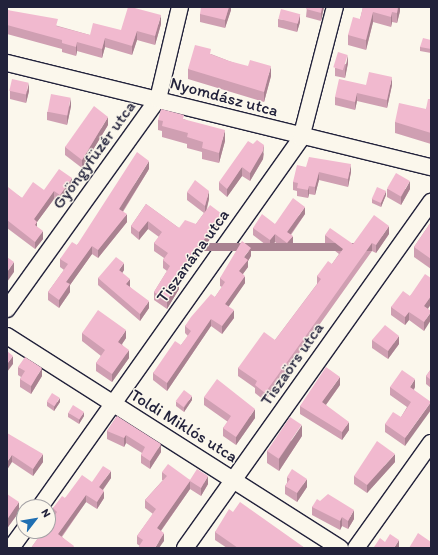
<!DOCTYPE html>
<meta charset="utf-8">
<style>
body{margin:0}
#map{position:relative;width:438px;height:555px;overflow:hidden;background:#fbf7ec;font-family:Itim,sans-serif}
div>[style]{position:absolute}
.roads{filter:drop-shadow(1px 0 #22223b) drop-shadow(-1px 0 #22223b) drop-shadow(0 1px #22223b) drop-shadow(0 -1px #22223b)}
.minor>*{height:16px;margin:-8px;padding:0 8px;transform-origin:8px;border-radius:8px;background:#fbf7ec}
.wall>*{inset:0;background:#cf9fb2}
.shaded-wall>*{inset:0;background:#a98291;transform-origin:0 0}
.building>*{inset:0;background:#f1b9cf;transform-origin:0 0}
span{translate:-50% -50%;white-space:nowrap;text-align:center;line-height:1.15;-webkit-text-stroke:3px #fbf7ec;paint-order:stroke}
.street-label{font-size:17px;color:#22223b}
.frame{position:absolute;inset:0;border:8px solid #22223b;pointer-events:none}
.north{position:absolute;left:16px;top:499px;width:40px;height:40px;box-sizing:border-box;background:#fbf7ec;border:1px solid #a4a2a5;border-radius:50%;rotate:59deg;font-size:11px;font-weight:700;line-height:16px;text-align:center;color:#22223b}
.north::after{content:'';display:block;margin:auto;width:14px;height:18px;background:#1f6fb2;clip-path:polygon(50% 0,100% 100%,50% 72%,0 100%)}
</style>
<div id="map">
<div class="roads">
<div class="minor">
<div style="left:7px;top:63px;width:437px;rotate:13.8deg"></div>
<div style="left:7px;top:309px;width:259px;rotate:-54.3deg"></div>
<div style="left:158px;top:99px;width:95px;rotate:-76.6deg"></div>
<div style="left:7px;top:336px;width:395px;rotate:32.5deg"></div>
<div style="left:40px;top:507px;width:452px;rotate:-54.7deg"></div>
<div style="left:301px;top:138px;width:135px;rotate:-75.5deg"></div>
<div style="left:11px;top:548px;width:22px;rotate:-54deg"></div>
<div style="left:185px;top:548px;width:425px;rotate:-54.6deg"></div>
<div style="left:356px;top:548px;width:129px;rotate:-54.5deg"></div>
</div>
</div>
<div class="wall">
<div style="clip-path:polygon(231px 7px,231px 10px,225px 28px,200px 22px,200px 14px)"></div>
<div style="clip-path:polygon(307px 7px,324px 7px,321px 21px,306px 17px)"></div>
<div style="clip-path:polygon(363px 7px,400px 7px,400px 11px,397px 23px,392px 22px,391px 27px,373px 22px,366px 50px,348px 45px,348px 35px,360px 19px)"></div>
<div style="clip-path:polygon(7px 10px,58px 26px,90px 35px,161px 24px,155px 45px,137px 40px,132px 55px,105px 47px,102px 58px,77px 51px,76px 56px,62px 52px,62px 49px,7px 34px)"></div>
<div style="clip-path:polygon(278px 19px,300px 22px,297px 32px,278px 27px)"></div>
<div style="clip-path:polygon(431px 40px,431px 53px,420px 51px,420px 47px)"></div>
<div style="clip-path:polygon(211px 54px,229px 61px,271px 76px,264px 102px,188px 79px,188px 69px)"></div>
<div style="clip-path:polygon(348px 63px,345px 78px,335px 76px,335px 68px)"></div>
<div style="clip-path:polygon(366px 85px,392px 85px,387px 108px,357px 101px,355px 110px,335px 105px,335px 97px)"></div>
<div style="clip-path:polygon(10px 91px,29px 91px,26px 103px,10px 99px)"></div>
<div style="clip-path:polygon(431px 99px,431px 144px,395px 133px,395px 122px,426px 109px)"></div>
<div style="clip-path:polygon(71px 106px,67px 125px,47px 120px,47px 112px)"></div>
<div style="clip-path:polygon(184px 119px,225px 141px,219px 163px,202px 159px,202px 152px,187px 148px,187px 144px,162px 137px,162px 131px,158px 130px,158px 120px)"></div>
<div style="clip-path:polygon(108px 125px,82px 168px,65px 155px,65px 147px)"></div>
<div style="clip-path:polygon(264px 153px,263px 159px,250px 181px,242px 176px,227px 197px,219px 190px,219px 182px)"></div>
<div style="clip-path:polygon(306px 167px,351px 172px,348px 187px,319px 180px,315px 195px,309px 194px,308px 198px,297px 196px,297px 191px,293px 190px,293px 182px)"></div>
<div style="clip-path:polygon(149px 169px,123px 212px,127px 222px,98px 258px,92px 254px,70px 285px,70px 292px,59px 308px,48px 300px,48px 292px,64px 270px,60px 267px,60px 259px,77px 245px)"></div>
<div style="clip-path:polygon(72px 186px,60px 203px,54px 199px,37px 222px,37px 227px,43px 239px,35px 249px,7px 228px,7px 188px,22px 198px,44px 190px)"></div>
<div style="clip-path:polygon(387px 189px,410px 189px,401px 205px,387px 197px)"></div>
<div style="clip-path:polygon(187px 192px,209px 199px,207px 209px,222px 222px,179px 283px,179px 289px,167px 309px,154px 300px,154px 292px,167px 271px,163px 268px,163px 260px,164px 258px,154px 251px,154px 243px,159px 237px,148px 229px,139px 240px,131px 233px,131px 226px,146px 204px,179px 228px,196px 224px,204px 213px,187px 200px)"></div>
<div style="clip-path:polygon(386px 195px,381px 207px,372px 203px,372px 199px)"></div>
<div style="clip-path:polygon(305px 214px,291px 235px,293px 243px,287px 251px,275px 242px,270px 248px,253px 235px,253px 228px,275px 224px)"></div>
<div style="clip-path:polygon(431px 222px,431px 269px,414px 257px,414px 247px)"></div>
<div style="clip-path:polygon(389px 234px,376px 253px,372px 251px,265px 401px,255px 393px,255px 388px,238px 376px,238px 368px,275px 340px,317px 284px,317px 276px,332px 264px,339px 254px,325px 243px,325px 235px,353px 244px)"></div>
<div style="clip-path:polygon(251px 256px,248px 261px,248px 267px,243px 274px,245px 283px,228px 306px,234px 318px,222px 334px,211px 326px,167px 391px,153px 380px,153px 373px,181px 345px,188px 336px,185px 333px,185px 326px,215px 297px,222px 287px,220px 286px,220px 278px)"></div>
<div style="clip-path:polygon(124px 270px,122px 273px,130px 286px,130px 287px,149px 308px,140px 321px,98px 285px,98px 278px)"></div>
<div style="clip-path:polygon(431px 278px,431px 304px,428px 309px,424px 331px,409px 320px,405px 325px,391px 315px,391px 307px,410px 296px)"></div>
<div style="clip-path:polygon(82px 333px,126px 338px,122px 344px,129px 358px,112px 382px,96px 371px,96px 363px,101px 356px,82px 341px)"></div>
<div style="clip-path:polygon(372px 340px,399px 344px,388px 359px,372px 348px)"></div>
<div style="clip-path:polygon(18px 367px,42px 376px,31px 394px,20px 387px,20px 379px,21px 377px,18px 375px)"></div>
<div style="clip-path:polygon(431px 369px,431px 388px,426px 384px,426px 376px)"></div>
<div style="clip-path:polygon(340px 385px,326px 405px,349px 430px,342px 440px,300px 414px,300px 406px)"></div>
<div style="clip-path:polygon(390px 387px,415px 387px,414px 390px,405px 446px,385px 432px,385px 424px,401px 417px,407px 407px,390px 395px)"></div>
<div style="clip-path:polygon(204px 397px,255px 418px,236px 445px,223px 436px,223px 428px,228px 422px,204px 405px)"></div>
<div style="clip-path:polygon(192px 400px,184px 412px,176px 406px,176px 402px)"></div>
<div style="clip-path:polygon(47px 402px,60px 402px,54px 411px,47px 406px)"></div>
<div style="clip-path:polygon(68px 413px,84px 416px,79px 424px,68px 417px)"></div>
<div style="clip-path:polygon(117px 416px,161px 452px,150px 469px,141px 463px,141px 455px,142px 453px,126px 443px,124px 447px,107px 439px,107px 431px)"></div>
<div style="clip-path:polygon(7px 433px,43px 462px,33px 476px,12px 462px)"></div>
<div style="clip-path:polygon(302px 436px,279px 471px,267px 463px,267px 451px)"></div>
<div style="clip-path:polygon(395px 462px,367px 493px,354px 484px,354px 476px)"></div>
<div style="clip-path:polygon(162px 472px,190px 480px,208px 484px,201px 496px,190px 489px,161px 531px,164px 541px,140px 546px,137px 544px,137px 536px,153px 514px,145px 508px,145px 500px,163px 480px,162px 480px)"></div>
<div style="clip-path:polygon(287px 477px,307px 487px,297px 502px,285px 494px,285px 486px,287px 483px)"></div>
<div style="clip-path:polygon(111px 478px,103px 490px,104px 498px,97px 509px,86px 502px,62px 537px,74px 548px,31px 548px,54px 516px,53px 515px,53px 508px,65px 498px,92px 482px)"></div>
<div style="clip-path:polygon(7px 494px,19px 512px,8px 527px,7px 526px)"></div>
<div style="clip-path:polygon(320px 501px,354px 519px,348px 529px,342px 526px,340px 530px,312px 515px,312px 507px)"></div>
<div style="clip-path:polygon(233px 512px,305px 548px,227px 548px,215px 540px,215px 532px)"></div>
</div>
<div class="shaded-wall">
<div style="clip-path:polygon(229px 7px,231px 7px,231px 10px,225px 28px,225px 20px)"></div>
<div style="clip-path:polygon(322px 7px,324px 7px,321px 21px,321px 13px)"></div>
<div style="clip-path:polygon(398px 7px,400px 7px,400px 11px,397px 23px,397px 13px)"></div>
<div style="clip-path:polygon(373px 12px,373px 22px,366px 50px,366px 40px)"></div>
<div style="clip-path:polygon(392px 12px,392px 22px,391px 27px,391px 17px)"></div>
<div style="clip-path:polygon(300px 14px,300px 22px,297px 32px,297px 24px)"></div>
<div style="clip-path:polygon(161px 15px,161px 24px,155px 45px,155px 36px)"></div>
<div style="clip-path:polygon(137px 31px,137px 40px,132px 55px,132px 46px)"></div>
<div style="clip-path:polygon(105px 38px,105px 47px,102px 58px,102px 49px)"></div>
<div style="clip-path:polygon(77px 42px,77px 51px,76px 56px,76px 47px)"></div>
<div style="clip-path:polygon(348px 55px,348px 63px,345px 78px,345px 70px)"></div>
<div style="clip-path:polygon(271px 66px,271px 76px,264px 102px,264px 92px)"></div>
<div style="clip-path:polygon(392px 77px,392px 85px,387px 108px,387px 100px)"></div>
<div style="clip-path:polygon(29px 83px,29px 91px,26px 103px,26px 95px)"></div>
<div style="clip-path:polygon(357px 93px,357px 101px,355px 110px,355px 102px)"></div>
<div style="clip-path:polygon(71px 98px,71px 106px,67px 125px,67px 117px)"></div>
<div style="clip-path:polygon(108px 117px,108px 125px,82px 168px,82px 160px)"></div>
<div style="clip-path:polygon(225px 130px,225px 141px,219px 163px,219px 153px)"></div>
<div style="clip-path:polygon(264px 145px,263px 159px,250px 181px,250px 173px)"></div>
<div style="clip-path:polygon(149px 161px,149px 169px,119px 217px,119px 209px)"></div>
<div style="clip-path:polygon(351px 164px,351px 172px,348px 187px,348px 179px)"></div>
<div style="clip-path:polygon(242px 167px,242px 176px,227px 197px,227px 189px)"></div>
<div style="clip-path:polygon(319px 172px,319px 180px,315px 195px,315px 187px)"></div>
<div style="clip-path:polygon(72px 178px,72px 186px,60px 203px,60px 195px)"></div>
<div style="clip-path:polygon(410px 181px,410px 189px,401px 205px,401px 197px)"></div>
<div style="clip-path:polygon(309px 186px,309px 194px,308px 198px,308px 190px)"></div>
<div style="clip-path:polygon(54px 191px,54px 199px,37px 222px,37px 229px,35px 233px,34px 219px)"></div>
<div style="clip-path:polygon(209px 191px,209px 199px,205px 214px,205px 206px)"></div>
<div style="clip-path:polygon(386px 191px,386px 195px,381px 207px,381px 203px)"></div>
<div style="clip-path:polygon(305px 207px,305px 214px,287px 239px,287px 232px)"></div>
<div style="clip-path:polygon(127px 214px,127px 222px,98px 258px,98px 250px)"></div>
<div style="clip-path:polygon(222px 214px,222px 222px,179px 283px,179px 289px,167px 309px,167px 301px,176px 280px)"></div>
<div style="clip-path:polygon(148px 221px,148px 229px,139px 240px,139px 232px)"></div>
<div style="clip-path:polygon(389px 226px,389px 234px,376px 253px,376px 245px)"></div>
<div style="clip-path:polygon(43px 231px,43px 239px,35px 249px,35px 242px)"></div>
<div style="clip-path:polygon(275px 234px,275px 242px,270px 248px,270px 240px)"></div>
<div style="clip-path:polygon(293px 236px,293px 243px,287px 251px,287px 243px)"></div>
<div style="left:372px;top:243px;width:8px;height:184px;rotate:90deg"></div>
<div style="clip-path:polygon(92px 246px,92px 254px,70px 285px,70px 292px,59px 308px,59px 300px,66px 282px)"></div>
<div style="clip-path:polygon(251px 248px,251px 256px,248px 261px,248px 267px,239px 279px,239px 271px,244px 257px)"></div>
<div style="clip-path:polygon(14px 262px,14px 272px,7px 282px,7px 272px)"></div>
<div style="clip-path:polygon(124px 263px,124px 270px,119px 278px,119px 270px)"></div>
<div style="clip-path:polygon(245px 276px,245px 283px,225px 312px,225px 304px)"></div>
<div style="clip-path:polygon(130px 279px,130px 286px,126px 292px,126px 284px)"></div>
<div style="clip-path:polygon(431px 296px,431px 304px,424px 314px,424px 306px)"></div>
<div style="clip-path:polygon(149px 301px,149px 308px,140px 321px,140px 314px)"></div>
<div style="clip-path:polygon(234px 310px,234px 318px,222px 334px,222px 326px)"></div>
<div style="clip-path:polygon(409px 312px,409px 320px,405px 325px,405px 317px)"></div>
<div style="clip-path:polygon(431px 312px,431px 320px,424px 331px,424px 322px)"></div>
<div style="clip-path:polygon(211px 319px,211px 326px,167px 391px,167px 383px)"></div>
<div style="clip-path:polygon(126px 330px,126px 338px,118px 350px,118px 342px)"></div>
<div style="clip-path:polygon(399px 336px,399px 344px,388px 359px,388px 351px)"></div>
<div style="clip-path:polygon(129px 350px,129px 358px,112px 382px,112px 374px)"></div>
<div style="clip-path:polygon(13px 356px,13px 364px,7px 372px,7px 364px)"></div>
<div style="clip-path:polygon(42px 368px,42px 376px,31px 394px,31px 386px)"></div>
<div style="clip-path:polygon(340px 377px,340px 385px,322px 410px,322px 402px)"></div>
<div style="clip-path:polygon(415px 379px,415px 387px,410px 395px,410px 387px)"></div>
<div style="clip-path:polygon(192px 396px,192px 400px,184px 412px,184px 408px)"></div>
<div style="clip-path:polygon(60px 398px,60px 402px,54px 411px,54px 407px)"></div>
<div style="clip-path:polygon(431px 402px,431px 410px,405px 446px,405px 438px)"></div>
<div style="clip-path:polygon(255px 409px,255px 418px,236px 445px,236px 437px)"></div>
<div style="clip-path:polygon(84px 412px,84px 416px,79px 424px,79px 420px)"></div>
<div style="clip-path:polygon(349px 422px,349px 430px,342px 440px,342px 432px)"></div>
<div style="clip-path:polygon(302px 425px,302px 436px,279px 471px,279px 459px)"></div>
<div style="clip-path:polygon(126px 435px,126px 443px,124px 447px,124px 438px)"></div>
<div style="clip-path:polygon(161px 444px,161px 452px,150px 469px,150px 461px)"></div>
<div style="clip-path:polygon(43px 454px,43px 462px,33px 476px,33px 469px)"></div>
<div style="clip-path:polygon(395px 454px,395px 462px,367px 493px,367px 485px)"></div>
<div style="clip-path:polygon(12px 455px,12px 462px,7px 470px,7px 462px)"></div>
<div style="clip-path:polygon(111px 471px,111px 478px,99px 495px,99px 487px)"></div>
<div style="clip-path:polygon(208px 476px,208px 484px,201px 496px,201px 488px)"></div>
<div style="clip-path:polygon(307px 479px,307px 487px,297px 502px,297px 493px)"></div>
<div style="clip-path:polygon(190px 481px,190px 489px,157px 536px,157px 528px)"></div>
<div style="clip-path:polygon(104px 491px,104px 498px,97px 509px,97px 502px)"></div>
<div style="clip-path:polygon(86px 495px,86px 502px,58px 541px,58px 534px)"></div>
<div style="clip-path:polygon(19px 502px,19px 512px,8px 527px,8px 518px)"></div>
<div style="clip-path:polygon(354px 510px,354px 519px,348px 529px,348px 521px)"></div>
<div style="clip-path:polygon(342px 517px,342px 526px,340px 530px,340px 521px)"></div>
<div style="clip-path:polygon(164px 533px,164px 541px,159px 548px,155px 548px)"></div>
<div style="clip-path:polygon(399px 540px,399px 548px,394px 548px)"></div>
</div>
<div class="building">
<div style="clip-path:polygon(128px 7px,131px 7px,161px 15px,155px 36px,137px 31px,132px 46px,105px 38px,102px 49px,77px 42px,76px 47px,62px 43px,62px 40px,7px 25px,7px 10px,58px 19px,56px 26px,90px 35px,93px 23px,121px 30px)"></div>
<div style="clip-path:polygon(201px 7px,229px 7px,225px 20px,200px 14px)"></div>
<div style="clip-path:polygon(307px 7px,322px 7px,321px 13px,306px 9px)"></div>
<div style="clip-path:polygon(363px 7px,398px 7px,397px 13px,392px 12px,391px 17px,373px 12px,366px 40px,348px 35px,353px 17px,360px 19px)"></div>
<div style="left:281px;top:9px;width:20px;height:10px;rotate:15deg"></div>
<div style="clip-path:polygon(423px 38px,431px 40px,431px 49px,420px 47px)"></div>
<div style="clip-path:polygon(195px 45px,211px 49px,210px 54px,229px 61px,248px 66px,250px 60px,271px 66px,264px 92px,188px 69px)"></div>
<div style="left:338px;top:52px;width:10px;height:16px;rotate:17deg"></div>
<div style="clip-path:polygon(369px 72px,392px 77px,387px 100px,357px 93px,355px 102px,335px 97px,339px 79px,366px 85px)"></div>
<div style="left:12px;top:79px;width:17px;height:12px;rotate:13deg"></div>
<div style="left:51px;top:94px;width:20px;height:18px;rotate:11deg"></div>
<div style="clip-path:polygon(428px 99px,431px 99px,431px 133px,395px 122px,399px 103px,426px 109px)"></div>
<div style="clip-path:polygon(94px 106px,108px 117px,82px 160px,65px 147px)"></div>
<div style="clip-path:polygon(161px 109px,184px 115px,183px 119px,225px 130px,219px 153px,202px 148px,203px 142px,187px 137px,188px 133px,162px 126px,163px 121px,158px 120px)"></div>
<div style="clip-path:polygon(257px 140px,264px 145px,263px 151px,250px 173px,242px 167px,227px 189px,219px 182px,248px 141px,253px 144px)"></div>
<div style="clip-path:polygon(137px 152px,149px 161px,119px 209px,127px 214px,98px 250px,92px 246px,66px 282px,70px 284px,59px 300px,48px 292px,68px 264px,60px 259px,72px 242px,77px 245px)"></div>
<div style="clip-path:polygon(309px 157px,351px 164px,348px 179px,319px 172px,315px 187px,309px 186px,308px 190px,297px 188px,298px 183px,293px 182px,297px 165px,306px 167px)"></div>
<div style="clip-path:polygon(59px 169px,72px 178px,60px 195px,54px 191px,34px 219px,37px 222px,35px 225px,43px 231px,35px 242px,7px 220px,7px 188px,8px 187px,22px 198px,33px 182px,44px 190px)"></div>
<div style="left:396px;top:173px;width:16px;height:18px;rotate:30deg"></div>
<div style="clip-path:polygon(195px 180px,209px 191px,205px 206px,187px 192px)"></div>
<div style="left:377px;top:187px;width:10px;height:13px;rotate:24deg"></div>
<div style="clip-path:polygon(293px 198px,305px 207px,287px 232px,293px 236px,287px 243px,275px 234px,270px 240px,253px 228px,262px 214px,275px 224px)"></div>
<div style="clip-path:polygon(146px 204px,179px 228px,185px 220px,196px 224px,210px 205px,222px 214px,176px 280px,179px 282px,167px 301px,154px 292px,170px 266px,163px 260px,168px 253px,154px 243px,162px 232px,148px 221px,139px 232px,131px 226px)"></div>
<div style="clip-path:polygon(374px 215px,389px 226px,376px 245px,372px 243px,265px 393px,255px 385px,257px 381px,238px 368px,264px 332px,275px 340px,321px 279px,317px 276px,328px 261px,332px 264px,343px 249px,325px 235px,330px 228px,353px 244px)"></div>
<div style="clip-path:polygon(431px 222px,431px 259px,414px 247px)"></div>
<div style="clip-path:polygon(242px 241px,251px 248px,244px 257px,248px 260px,239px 271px,245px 276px,225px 304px,234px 310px,222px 326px,211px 319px,167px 383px,153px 373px,175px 341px,181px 345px,191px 331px,185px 326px,191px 317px,211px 294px,215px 297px,225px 282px,220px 278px)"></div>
<div style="clip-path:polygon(7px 257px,14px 262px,7px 272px)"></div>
<div style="clip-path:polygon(116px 257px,124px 263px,119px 270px,130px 279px,126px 284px,149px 301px,140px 314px,98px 278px)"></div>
<div style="clip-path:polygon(425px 274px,431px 278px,431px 296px,424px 306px,431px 311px,431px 312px,424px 322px,409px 312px,405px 317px,391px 307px,403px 291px,410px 296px)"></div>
<div style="clip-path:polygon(98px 310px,126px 330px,118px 342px,129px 350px,112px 374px,96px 363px,105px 350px,82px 333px)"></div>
<div style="clip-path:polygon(385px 325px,399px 336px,388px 351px,372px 340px)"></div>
<div style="clip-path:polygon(7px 351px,13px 356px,7px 364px)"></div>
<div style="clip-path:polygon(25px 357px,42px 368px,31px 386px,20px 379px,25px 371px,18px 367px)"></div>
<div style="clip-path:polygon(326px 367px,340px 377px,322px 402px,349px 422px,342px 432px,300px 406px)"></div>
<div style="clip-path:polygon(431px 369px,431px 380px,426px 376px)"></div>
<div style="clip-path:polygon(402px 370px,415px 379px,410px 387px,431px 402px,405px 438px,385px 424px,393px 412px,401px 417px,411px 402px,390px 387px)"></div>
<div style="clip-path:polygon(217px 379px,255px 409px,236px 437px,223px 428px,231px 416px,204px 397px)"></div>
<div style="left:184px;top:390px;width:10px;height:14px;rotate:37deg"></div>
<div style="left:52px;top:393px;width:9px;height:10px;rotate:32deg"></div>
<div style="left:73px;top:405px;width:13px;height:9px;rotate:32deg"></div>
<div style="clip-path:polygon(117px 416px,161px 444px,150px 461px,141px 455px,145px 447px,126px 435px,124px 438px,107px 431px)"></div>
<div style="left:290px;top:417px;width:14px;height:41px;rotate:34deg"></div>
<div style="clip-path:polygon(7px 433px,43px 454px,33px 469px,12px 455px,7px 462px)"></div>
<div style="clip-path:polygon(377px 441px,395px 454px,367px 485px,354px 476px)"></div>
<div style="clip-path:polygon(168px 464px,190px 480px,197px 469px,208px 476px,201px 488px,190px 481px,157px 528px,164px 533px,155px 548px,138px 548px,143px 540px,137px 536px,156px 509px,145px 500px,167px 476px,162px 472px)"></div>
<div style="clip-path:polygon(103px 466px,111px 471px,99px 487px,104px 491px,97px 502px,86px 495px,58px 534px,74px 546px,73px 548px,31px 548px,43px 531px,48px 531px,48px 524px,57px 512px,53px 508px,62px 496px,65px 498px,82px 475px,92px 482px)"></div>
<div style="clip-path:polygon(292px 469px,307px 479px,297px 493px,285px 486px,290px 479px,287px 477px)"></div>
<div style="clip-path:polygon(7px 494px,19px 502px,8px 518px,7px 517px)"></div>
<div style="clip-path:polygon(328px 494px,354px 510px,348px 521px,342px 517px,340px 521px,312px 507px,317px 499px,320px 501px)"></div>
<div style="clip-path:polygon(240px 502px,305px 548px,238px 548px,215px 532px,229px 509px,233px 512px)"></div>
<div style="clip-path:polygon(418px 533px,431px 542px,431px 548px,409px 548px)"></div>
<div style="clip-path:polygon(390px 534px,399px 540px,394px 548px,374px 547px,380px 538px,385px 542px)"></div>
</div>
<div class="street-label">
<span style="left:224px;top:97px;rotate:15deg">Nyomdász utca</span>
<span style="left:94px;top:155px;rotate:-54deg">Gyöngyfüzér utca</span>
<span style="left:193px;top:256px;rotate:-54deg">Tiszanána utca</span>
<span style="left:292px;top:364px;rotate:-55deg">Tiszaörs utca</span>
<span style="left:184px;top:426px;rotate:32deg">Toldi Miklós utca</span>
</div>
<div class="frame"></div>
<div class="north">N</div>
</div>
